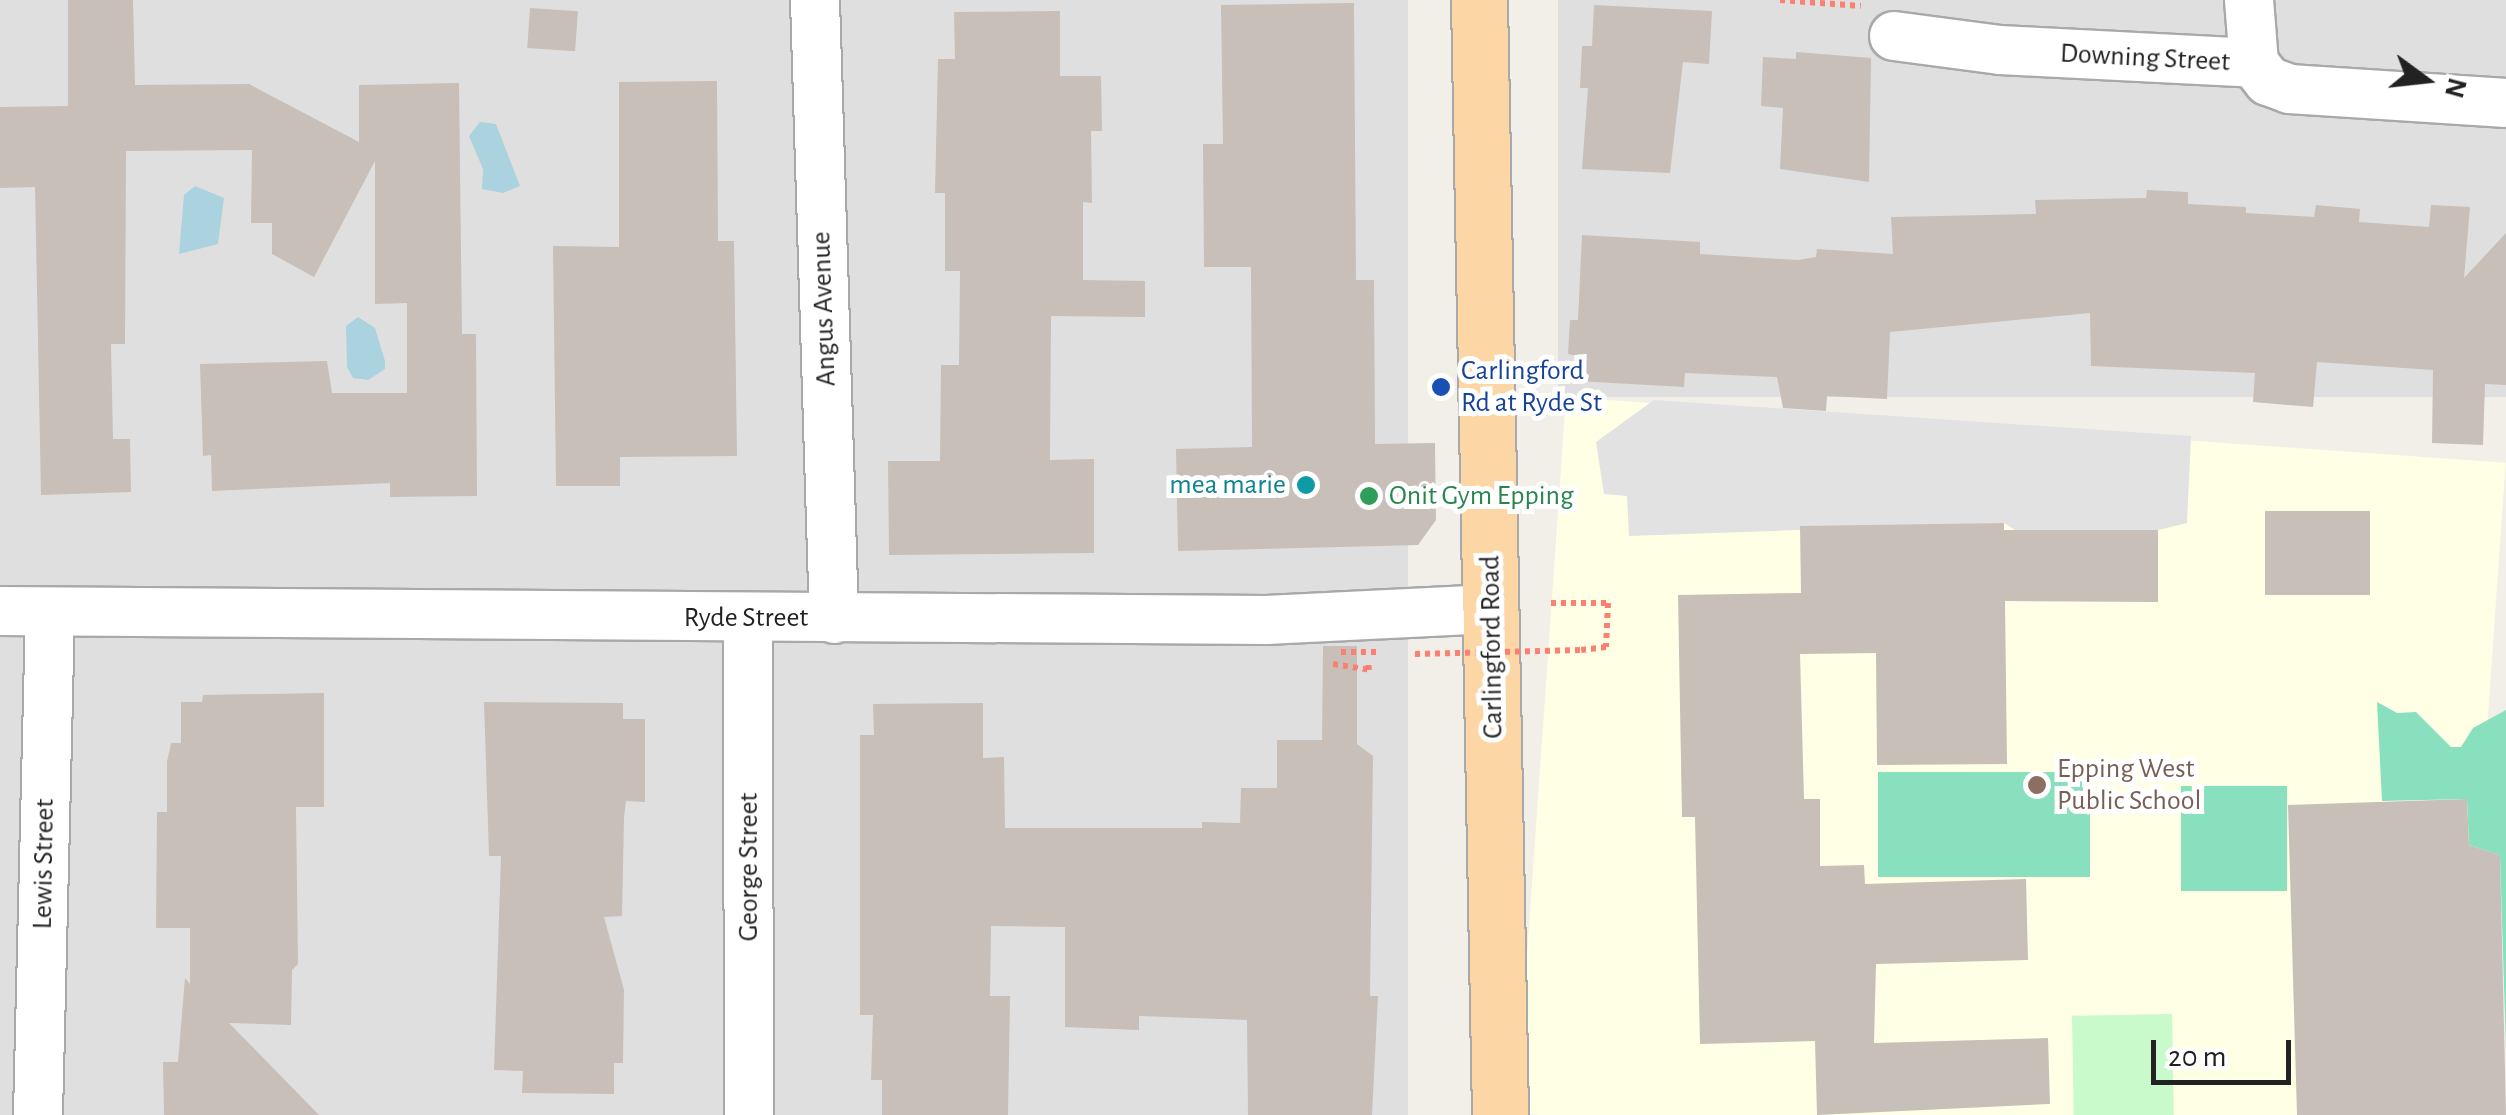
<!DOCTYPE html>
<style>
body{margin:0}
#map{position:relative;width:2506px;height:1115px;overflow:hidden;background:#f2efe9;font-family:"Alegreya Sans",sans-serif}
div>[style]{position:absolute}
.residential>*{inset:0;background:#e0dfdf;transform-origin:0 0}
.education>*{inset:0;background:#ffffe5;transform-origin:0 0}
.park>*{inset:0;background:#c8facc;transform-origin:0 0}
.pitch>*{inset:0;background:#88e0be;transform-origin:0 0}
.parking>*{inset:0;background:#e2e2e2}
.water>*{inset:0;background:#aad3df}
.building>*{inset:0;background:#c7bfb8;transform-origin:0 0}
.path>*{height:6px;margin-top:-3px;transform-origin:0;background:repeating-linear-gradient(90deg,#fa8072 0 5px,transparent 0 10px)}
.roads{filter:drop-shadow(2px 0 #a9a9a9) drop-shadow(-2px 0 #a9a9a9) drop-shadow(0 2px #a9a9a9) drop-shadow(0 -2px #a9a9a9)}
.street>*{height:48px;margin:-24px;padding:0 24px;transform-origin:24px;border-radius:24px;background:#fff}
.primary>*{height:55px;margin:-27.5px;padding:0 27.5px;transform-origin:27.5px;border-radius:27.5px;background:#fcd6a4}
.path-bridge>*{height:6px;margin-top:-3px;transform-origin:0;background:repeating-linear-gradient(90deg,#fa8072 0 5px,transparent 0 10px)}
.dots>*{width:28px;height:28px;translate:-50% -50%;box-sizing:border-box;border:5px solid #fff;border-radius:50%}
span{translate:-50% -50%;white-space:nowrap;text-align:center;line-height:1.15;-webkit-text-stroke:10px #fff;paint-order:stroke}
.street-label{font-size:28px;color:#222}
.transit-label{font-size:28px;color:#164399}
.left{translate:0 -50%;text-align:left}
.culture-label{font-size:28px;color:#0d838f}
.right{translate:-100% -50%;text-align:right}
.leisure-label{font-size:28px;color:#27864d}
.education-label{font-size:28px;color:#785e54}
.north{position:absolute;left:2376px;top:30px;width:100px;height:100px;-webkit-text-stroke:8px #fff;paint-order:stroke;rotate:105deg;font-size:28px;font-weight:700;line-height:40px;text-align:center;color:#222}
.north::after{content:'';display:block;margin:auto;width:35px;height:45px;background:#222;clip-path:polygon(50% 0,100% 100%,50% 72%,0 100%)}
.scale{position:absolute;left:2151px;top:1040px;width:140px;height:45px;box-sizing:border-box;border:5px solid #222;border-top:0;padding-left:12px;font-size:30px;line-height:35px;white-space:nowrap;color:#222;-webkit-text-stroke:8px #fff;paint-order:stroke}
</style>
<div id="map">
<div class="residential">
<div style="left:0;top:0;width:1408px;height:1115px"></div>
<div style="left:1558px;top:0;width:948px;height:397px"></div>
</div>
<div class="education">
<div style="left:1566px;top:397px;width:942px;height:718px;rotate:4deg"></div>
</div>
<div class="park">
<div style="left:2172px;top:1014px;width:101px;height:100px;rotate:89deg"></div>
</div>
<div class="pitch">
<div style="clip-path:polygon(2377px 702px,2397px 713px,2416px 712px,2451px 747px,2461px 747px,2473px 728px,2506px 710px,2506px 1048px,2500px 855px,2469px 845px,2467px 799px,2382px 801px)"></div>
<div style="left:2090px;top:772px;width:105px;height:212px;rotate:90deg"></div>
<div style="left:2287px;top:786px;width:105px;height:106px;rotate:90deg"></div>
</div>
<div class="parking">
<div style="clip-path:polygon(1654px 400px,2191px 436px,2187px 523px,2158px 530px,2015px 530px,2004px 523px,1629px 536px,1627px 496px,1604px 494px,1596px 442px)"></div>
</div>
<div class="water">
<div style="clip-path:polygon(480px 122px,496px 124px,520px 186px,503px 193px,482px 189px,483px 169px,469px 136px)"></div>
<div style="clip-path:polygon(195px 186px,224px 198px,218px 244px,179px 254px,184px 195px)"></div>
<div style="clip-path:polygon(358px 317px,375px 328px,385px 361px,385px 369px,368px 380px,353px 378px,347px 367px,346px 326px)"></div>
</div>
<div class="building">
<div style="clip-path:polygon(68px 0,133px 0,135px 85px,249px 84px,359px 142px,359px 85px,459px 83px,462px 334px,476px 334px,477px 496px,390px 497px,390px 483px,212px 491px,211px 455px,203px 456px,200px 364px,327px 361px,332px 393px,407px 393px,407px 303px,375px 304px,375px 161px,314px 277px,272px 254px,272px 223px,251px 223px,252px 150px,126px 151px,125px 344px,111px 344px,113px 439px,130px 439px,131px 492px,41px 495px,35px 187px,0 188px,0 107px,68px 106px)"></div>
<div style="clip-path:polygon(1354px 3px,1356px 280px,1374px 280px,1375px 444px,1435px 443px,1436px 520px,1418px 545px,1178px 551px,1176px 449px,1252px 447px,1251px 267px,1204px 267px,1203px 144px,1223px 144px,1221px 5px)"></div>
<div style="clip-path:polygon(1594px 5px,1712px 11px,1709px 64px,1683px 62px,1670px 173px,1582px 169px,1588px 88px,1580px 88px,1582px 46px,1592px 46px)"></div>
<div style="left:530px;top:8px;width:48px;height:40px;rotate:4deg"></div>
<div style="clip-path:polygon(1060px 11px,1060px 76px,1101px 76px,1102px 131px,1091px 131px,1092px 203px,1083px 202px,1083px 280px,1145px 281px,1145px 317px,1051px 316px,1050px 460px,1094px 459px,1094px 553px,889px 555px,888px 461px,940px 461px,941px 365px,959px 365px,960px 271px,945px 271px,945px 193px,935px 193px,938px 59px,955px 59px,954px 12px)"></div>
<div style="clip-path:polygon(1796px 52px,1871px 58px,1869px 182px,1780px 169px,1783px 108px,1761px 106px,1763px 57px,1796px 59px)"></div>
<div style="clip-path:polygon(717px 81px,718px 241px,734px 241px,737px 456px,620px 457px,620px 486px,556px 486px,553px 246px,619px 247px,619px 82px)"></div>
<div style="clip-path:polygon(2147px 190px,2188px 192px,2188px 204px,2246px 207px,2246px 213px,2314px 217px,2316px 205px,2360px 209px,2359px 222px,2429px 227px,2431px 205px,2470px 207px,2464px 278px,2506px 233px,2506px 385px,2485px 384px,2483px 445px,2432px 443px,2433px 370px,2317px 362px,2313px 407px,2253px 402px,2255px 373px,2091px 366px,2090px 313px,1890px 332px,1887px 399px,1827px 396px,1826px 411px,1783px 408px,1777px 377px,1685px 373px,1684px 387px,1577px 381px,1578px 356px,1568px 354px,1570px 320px,1578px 320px,1582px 235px,1700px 242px,1700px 254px,1798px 260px,1816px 257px,1817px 249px,1893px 254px,1891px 217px,2036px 214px,2035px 200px,2146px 198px)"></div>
<div style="left:2265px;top:511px;width:105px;height:84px"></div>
<div style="clip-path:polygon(2004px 523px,2004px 530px,2158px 530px,2158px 602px,2005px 601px,2007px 764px,1877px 765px,1876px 653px,1800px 654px,1804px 799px,1820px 799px,1820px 866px,1864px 865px,1865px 884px,2026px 879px,2028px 960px,1876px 964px,1874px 1043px,2048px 1038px,2050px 1104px,1817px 1115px,1815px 1041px,1700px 1044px,1695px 817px,1682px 817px,1678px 595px,1801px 593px,1800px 526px)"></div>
<div style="clip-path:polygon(1323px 646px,1357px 646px,1357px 744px,1373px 756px,1370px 996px,1378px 996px,1372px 1115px,1248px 1115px,1247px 1020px,1139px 1016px,1139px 1030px,1065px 1027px,1065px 927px,991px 926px,990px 996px,1010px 996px,1008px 1115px,882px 1115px,882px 1080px,871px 1080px,873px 1015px,860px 1015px,860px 735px,874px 735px,873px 704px,983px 703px,983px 758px,1004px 757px,1005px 828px,1202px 828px,1202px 822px,1240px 823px,1241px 788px,1277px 788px,1277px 740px,1322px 740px)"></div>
<div style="clip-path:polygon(324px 693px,324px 807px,296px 807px,298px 964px,292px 970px,291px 1025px,229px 1023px,319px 1115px,164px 1115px,163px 1062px,178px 1062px,185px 978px,190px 984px,190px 928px,156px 928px,157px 812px,167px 812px,167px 762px,171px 743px,181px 743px,181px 702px,202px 702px,203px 695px)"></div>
<div style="clip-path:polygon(484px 702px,623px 703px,623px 719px,645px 719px,645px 802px,626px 801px,624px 818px,622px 916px,604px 917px,624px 990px,623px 1063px,614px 1063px,614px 1094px,522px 1093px,523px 1071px,494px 1070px,501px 856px,489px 856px)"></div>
<div style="clip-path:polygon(2467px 799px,2469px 845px,2500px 855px,2506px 1115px,2297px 1115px,2288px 805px)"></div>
</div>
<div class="path">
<div style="left:1780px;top:0;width:81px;rotate:4.2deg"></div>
<div style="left:1551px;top:603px;width:57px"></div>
<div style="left:1608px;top:603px;width:44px;rotate:92.6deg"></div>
<div style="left:1606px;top:647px;width:25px;rotate:173deg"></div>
<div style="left:1333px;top:664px;width:36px;rotate:9deg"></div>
<div style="left:1369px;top:670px;width:8px;rotate:-97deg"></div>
</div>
<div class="roads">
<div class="street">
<div style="left:815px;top:0;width:619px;rotate:88.24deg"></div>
<div style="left:2249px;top:0;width:63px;rotate:85.5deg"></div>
<div style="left:2254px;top:63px;width:23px;rotate:52deg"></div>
<div style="left:2268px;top:81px;width:23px;rotate:20deg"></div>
<div style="left:2290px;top:89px;width:216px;rotate:3.7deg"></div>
<div style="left:1894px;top:36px;width:107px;rotate:7.5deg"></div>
<div style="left:2000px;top:50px;width:254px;rotate:2.9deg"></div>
<div style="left:0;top:611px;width:1266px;rotate:0.41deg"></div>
<div style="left:1266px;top:620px;width:225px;rotate:-2.8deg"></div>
<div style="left:748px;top:618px;width:497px;rotate:89.9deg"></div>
<div style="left:38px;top:1115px;width:502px;rotate:-88.63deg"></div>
</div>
<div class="primary">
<div style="left:1479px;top:0;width:1115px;rotate:88.92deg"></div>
</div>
</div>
<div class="path-bridge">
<div style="left:1341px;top:652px;width:38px"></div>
<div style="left:1415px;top:654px;width:166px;rotate:-1.4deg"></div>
</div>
<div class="dots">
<div style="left:1441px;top:387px;background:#1a4fb4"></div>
<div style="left:1306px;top:485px;background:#0f9aa8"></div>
<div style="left:1369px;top:496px;background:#2e9e5b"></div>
<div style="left:2037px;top:785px;background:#8d6e63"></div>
</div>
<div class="street-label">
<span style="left:2145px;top:58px;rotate:3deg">Downing Street</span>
<span style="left:824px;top:309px;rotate:-92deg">Angus Avenue</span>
<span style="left:746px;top:618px">Ryde Street</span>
<span style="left:1492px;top:647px;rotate:-91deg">Carlingford Road</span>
<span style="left:44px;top:864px;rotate:-89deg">Lewis Street</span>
<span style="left:749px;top:867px;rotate:-90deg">George Street</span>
</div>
<div class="transit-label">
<span class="left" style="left:1461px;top:387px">Carlingford<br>Rd at Ryde St</span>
</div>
<div class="culture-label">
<span class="right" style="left:1286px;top:485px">mea marie</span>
</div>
<div class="leisure-label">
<span class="left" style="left:1389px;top:496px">Onit Gym Epping</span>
</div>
<div class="education-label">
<span class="left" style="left:2057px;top:785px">Epping West<br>Public School</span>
</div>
<div class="north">N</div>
<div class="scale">20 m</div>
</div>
